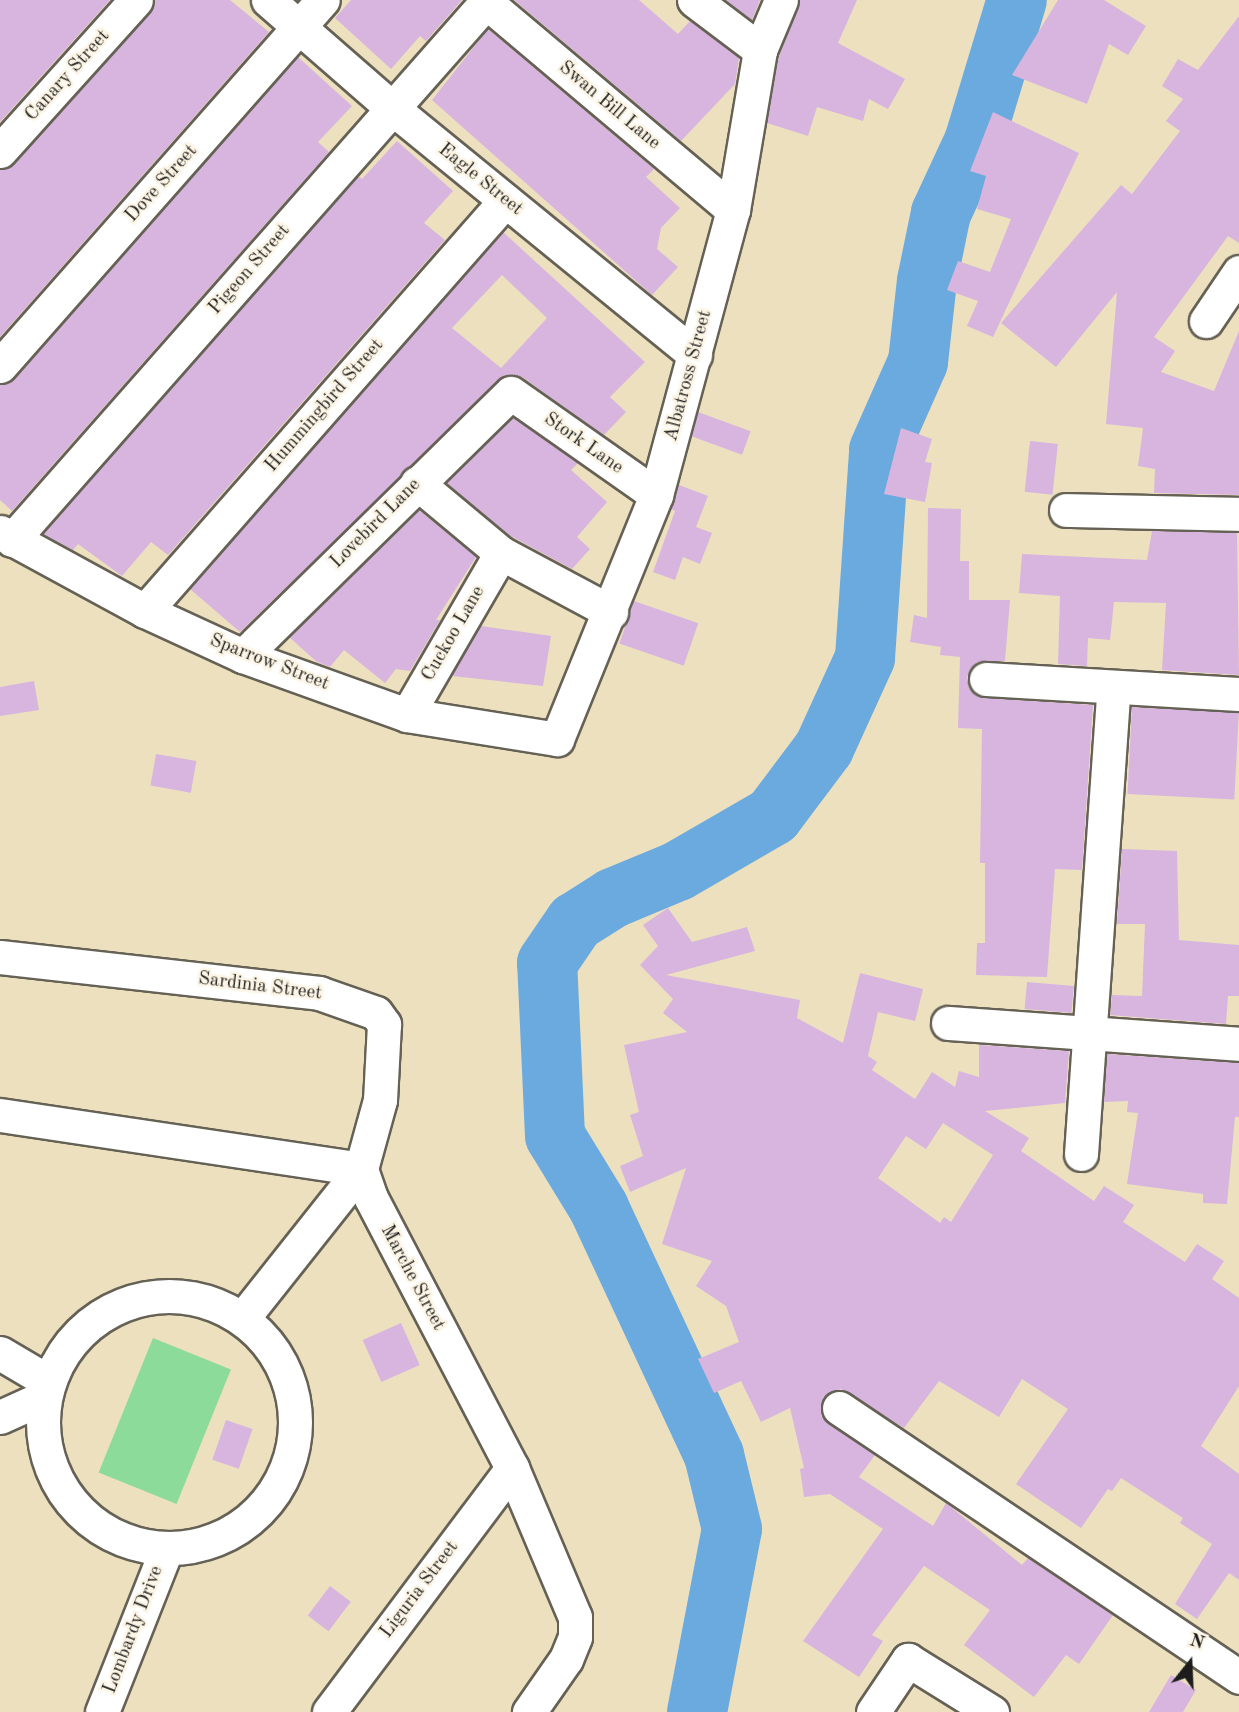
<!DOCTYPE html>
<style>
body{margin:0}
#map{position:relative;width:1239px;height:1712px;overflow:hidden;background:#ede0bf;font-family:"Old Standard TT",serif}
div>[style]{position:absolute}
.green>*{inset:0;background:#8cdb9a;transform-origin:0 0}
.river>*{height:60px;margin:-30px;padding:0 30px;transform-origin:30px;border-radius:30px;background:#6baade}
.building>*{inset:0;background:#d7b5df;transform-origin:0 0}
.roads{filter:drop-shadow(2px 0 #656155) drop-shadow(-2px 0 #656155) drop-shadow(0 2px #656155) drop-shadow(0 -2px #656155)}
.minor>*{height:33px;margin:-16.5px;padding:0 16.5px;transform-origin:16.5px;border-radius:16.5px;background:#fff}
.minor>.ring{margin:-16.5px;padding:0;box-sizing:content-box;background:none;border:33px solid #fff;border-radius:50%}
span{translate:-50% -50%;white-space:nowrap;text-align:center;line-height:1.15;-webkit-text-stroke:5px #fcf5e5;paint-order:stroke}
.street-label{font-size:19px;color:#1c1c1c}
.north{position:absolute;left:1155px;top:1628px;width:70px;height:70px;-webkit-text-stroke:5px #fcf5e5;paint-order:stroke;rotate:18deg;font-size:19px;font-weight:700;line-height:28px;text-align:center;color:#1c1c1c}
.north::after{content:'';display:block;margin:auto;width:24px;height:32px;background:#1c1c1c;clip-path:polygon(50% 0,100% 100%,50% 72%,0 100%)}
</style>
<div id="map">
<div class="green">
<div style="left:153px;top:1338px;width:84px;height:145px;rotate:22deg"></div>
</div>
<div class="river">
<div style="left:697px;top:1712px;width:186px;rotate:-79.2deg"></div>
<div style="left:732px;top:1529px;width:76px;rotate:-103.7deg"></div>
<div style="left:714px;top:1455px;width:272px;rotate:-115deg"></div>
<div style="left:599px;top:1208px;width:84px;rotate:-121.4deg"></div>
<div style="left:555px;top:1136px;width:173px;rotate:-92.6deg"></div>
<div style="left:547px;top:963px;width:50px;rotate:-55.7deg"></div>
<div style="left:575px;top:922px;width:45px;rotate:-32.3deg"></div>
<div style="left:613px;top:898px;width:70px;rotate:-22.6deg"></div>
<div style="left:678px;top:871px;width:110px;rotate:-30.1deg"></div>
<div style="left:773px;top:816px;width:85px;rotate:-53.1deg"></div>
<div style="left:824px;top:748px;width:99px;rotate:-65.5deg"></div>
<div style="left:865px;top:658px;width:208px;rotate:-86.1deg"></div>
<div style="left:879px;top:450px;width:96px;rotate:-66.1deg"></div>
<div style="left:918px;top:362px;width:81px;rotate:-83.7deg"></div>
<div style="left:927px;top:281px;width:69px;rotate:-78.4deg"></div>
<div style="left:941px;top:213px;width:78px;rotate:-65.1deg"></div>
<div style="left:974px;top:142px;width:148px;rotate:-73.2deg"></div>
</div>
<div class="building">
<div style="clip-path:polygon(0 0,110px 0,0 122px)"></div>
<div style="clip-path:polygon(155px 0,230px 0,269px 32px,0 337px,0 170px,14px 164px,150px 13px)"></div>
<div style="clip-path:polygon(351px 0,462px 0,426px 41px,420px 36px,391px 69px,335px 18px)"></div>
<div style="clip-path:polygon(514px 0,639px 0,678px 34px,690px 21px,739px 58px,735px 84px,681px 141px)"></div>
<div style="clip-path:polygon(726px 0,760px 0,752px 20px)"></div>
<div style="clip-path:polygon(800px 0,857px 0,838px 43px,905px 79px,888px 109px,869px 99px,863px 121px,817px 107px,808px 136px,767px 123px,778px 60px)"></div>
<div style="clip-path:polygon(1058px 0,1104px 0,1146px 26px,1128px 55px,1109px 44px,1087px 104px,1012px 75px)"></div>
<div style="clip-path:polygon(1239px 16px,1239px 243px,1228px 236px,1154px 337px,1175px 351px,1161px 372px,1214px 391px,1239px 331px,1239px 495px,1154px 493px,1155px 469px,1138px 466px,1143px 428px,1106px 424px,1117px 292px,1056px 367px,1001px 323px,1121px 185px,1132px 194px,1180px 131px,1166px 121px,1183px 99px,1162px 86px,1178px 59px,1198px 70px)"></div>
<div style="clip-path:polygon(488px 29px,654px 169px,646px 177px,680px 208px,661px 228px,657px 249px,678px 267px,652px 295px,432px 100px)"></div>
<div style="clip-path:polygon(298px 57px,352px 106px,318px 142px,329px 152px,12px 511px,0 500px,0 385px,14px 379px)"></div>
<div style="clip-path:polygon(993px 112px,1079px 153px,993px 337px,967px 326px,978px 301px,947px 290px,958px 261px,990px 272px,1011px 219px,977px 209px,986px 176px,970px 171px)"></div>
<div style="clip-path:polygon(397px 141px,453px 191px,424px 223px,445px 240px,168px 555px,151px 542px,122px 576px,78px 544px,73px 550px,43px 534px,358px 176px,362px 179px)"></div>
<div style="clip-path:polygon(evenodd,503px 232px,645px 362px,610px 397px,626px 412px,604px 435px,522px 377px,505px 375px,240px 632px,190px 589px,503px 232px,502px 275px,547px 318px,501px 368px,452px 328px,502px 275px)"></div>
<div style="left:698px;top:412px;width:56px;height:25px;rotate:20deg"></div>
<div style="clip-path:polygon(513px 418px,578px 463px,571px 470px,607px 502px,577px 537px,590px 549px,572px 569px,509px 535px,447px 483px)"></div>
<div style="clip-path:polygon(901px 428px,932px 439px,925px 462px,932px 463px,925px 502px,884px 494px)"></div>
<div style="left:1030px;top:441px;width:28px;height:51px;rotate:6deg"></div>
<div style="clip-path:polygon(679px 485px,708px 496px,696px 527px,712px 533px,700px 564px,683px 557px,675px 580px,653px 572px,675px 511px,671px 509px)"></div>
<div style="clip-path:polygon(928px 508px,961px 509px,960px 561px,969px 561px,969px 600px,1010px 600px,1005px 661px,977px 662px,967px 677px,969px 688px,985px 698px,1093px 705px,1082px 870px,1055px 869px,1047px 977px,976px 975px,977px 943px,985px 943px,985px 863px,980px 863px,982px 729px,958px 728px,960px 657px,940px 655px,941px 647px,910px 642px,914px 615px,927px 618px)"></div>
<div style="clip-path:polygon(419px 510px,476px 557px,436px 620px,440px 620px,410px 671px,396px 669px,385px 683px,344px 650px,330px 667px,317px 662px,289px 637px)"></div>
<div style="clip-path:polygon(1152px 531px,1237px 533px,1239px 675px,1162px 670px,1166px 603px,1114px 602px,1110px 640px,1088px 638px,1087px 666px,1058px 664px,1060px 596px,1019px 593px,1022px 554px,1147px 560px)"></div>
<div style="left:634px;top:601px;width:68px;height:45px;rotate:19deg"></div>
<div style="clip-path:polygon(481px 626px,551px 636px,543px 686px,452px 676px)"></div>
<div style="clip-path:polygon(34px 681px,39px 710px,0 716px,0 687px)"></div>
<div style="left:1132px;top:707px;width:107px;height:87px;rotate:3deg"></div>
<div style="left:156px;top:754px;width:41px;height:32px;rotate:10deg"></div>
<div style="clip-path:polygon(1122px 849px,1177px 851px,1179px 940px,1239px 945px,1239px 996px,1228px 996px,1226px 1024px,1110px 1015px,1112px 995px,1142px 996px,1145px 924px,1117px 924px)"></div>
<div style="clip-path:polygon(evenodd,668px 908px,692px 942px,747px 927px,755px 951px,666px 975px,800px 1000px,797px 1018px,843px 1043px,860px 973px,923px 989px,915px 1021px,878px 1012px,868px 1056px,877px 1062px,872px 1070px,915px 1099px,932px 1072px,955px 1087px,959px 1071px,979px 1077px,979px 1045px,1069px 1051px,1065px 1103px,985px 1111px,1029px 1138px,1021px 1151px,1094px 1201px,1104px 1186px,1134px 1205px,1123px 1222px,1185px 1262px,1197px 1244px,1224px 1261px,1212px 1279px,1239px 1298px,1239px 1386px,1201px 1446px,1239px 1474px,1239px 1580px,1229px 1573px,1197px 1619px,1175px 1604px,1212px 1544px,1180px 1523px,1183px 1518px,1121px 1478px,1112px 1491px,1108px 1489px,1081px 1528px,1016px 1484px,1068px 1409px,1022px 1379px,999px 1417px,939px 1381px,904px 1428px,841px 1389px,823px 1397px,821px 1416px,875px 1455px,859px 1477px,933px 1526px,946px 1503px,1022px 1565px,1028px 1558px,1113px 1615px,1079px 1664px,1066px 1655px,1034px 1697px,964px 1645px,990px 1610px,924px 1566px,872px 1635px,883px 1641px,859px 1677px,803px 1641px,883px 1529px,830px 1494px,804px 1497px,800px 1469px,804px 1468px,790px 1408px,761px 1422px,741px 1381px,714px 1393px,698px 1359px,739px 1342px,726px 1306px,696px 1286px,712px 1261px,662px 1244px,686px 1168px,630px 1192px,620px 1166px,643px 1156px,630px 1115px,639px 1112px,624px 1045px,687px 1032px,663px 1013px,673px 999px,640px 965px,658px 946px,643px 925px,668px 908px,943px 1123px,993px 1155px,951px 1222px,944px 1217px,940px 1223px,878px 1178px,906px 1136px,926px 1149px,943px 1123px)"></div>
<div style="left:1027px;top:982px;width:47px;height:27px;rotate:5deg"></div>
<div style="clip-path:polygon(1107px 1054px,1239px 1063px,1239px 1117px,1235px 1117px,1227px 1204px,1203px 1203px,1203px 1194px,1127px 1184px,1138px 1113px,1127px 1112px,1128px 1101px,1104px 1102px)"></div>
<div style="left:401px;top:1323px;width:46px;height:42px;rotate:66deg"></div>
<div style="left:226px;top:1420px;width:28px;height:42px;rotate:19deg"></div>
<div style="left:330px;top:1586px;width:26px;height:37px;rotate:37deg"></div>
<div style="clip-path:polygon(1171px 1675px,1196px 1690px,1183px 1712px,1149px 1712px)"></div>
</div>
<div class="roads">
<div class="minor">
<div style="left:268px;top:0;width:164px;rotate:41.1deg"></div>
<div style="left:392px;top:108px;width:391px;rotate:39.2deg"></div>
<div style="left:694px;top:0;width:83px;rotate:37.1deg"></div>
<div style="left:486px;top:2px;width:323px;rotate:40.1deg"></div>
<div style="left:0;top:151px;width:203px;rotate:-48deg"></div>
<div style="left:1206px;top:321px;width:59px;rotate:-56deg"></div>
<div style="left:0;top:366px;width:488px;rotate:-48.6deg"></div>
<div style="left:417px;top:483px;width:109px;rotate:39.8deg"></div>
<div style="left:501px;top:553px;width:125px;rotate:28.2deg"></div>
<div style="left:1066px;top:510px;width:173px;rotate:1.3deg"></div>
<div style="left:0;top:532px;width:165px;rotate:28.6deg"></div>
<div style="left:145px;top:611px;width:108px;rotate:24.7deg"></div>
<div style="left:243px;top:656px;width:174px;rotate:19.8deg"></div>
<div style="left:407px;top:715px;width:152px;rotate:9.1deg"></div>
<div style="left:557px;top:739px;width:263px;rotate:-67.9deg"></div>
<div style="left:656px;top:495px;width:295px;rotate:-74.9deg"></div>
<div style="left:733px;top:210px;width:162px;rotate:-80.4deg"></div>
<div style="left:760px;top:50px;width:54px;rotate:-67.2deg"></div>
<div style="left:12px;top:540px;width:720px;rotate:-48.6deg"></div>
<div style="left:145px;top:611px;width:546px;rotate:-48.72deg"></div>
<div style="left:243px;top:656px;width:375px;rotate:-44.5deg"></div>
<div style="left:511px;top:393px;width:177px;rotate:35.1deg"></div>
<div style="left:986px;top:679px;width:253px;rotate:3.4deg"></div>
<div style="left:407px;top:715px;width:187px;rotate:-59.9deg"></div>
<div style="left:0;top:957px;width:321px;rotate:6.4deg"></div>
<div style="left:319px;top:993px;width:60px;rotate:19.3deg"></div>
<div style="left:376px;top:1013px;width:14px;rotate:54deg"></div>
<div style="left:384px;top:1024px;width:76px;rotate:93deg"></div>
<div style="left:380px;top:1100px;width:72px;rotate:105.4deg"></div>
<div style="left:361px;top:1169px;width:190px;rotate:128.4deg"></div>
<div style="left:948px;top:1023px;width:292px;rotate:4.1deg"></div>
<div style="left:0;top:1115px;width:365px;rotate:8.5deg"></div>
<div style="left:1081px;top:1154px;width:468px;rotate:-86deg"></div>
<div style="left:361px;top:1169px;width:31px;rotate:71deg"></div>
<div style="left:371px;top:1198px;width:305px;rotate:62.4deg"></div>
<div style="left:512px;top:1468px;width:162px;rotate:67.1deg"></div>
<div style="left:575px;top:1617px;width:20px;rotate:90deg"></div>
<div style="left:575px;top:1637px;width:24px;rotate:112deg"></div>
<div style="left:566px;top:1659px;width:65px;rotate:124.9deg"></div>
<div class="ring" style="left:43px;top:1296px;width:219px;height:219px"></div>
<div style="left:0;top:1353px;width:57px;rotate:30.6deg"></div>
<div style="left:839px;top:1408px;width:482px;rotate:33.9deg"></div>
<div style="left:0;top:1417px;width:48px;rotate:-24.4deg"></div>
<div style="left:102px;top:1712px;width:176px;rotate:-68.4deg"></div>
<div style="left:329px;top:1712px;width:305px;rotate:-53.1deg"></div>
<div style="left:873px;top:1712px;width:63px;rotate:-56.1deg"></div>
<div style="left:908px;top:1660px;width:99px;rotate:31.8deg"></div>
</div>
</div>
<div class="street-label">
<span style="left:68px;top:76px;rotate:-48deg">Canary Street</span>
<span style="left:609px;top:106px;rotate:40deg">Swan Bill Lane</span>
<span style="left:480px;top:180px;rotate:39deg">Eagle Street</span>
<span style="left:162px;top:184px;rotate:-48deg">Dove Street</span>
<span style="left:250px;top:270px;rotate:-49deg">Pigeon Street</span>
<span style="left:689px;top:376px;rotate:-75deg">Albatross Street</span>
<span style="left:325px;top:406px;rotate:-49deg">Hummingbird Street</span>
<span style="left:583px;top:444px;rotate:35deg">Stork Lane</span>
<span style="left:376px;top:524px;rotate:-45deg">Lovebird Lane</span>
<span style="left:454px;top:634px;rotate:-60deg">Cuckoo Lane</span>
<span style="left:269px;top:663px;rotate:21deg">Sparrow Street</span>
<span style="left:260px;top:987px;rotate:7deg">Sardinia Street</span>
<span style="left:412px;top:1278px;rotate:62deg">Marche Street</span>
<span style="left:420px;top:1590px;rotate:-53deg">Liguria Street</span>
<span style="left:134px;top:1630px;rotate:-69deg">Lombardy Drive</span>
</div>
<div class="north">N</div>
</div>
